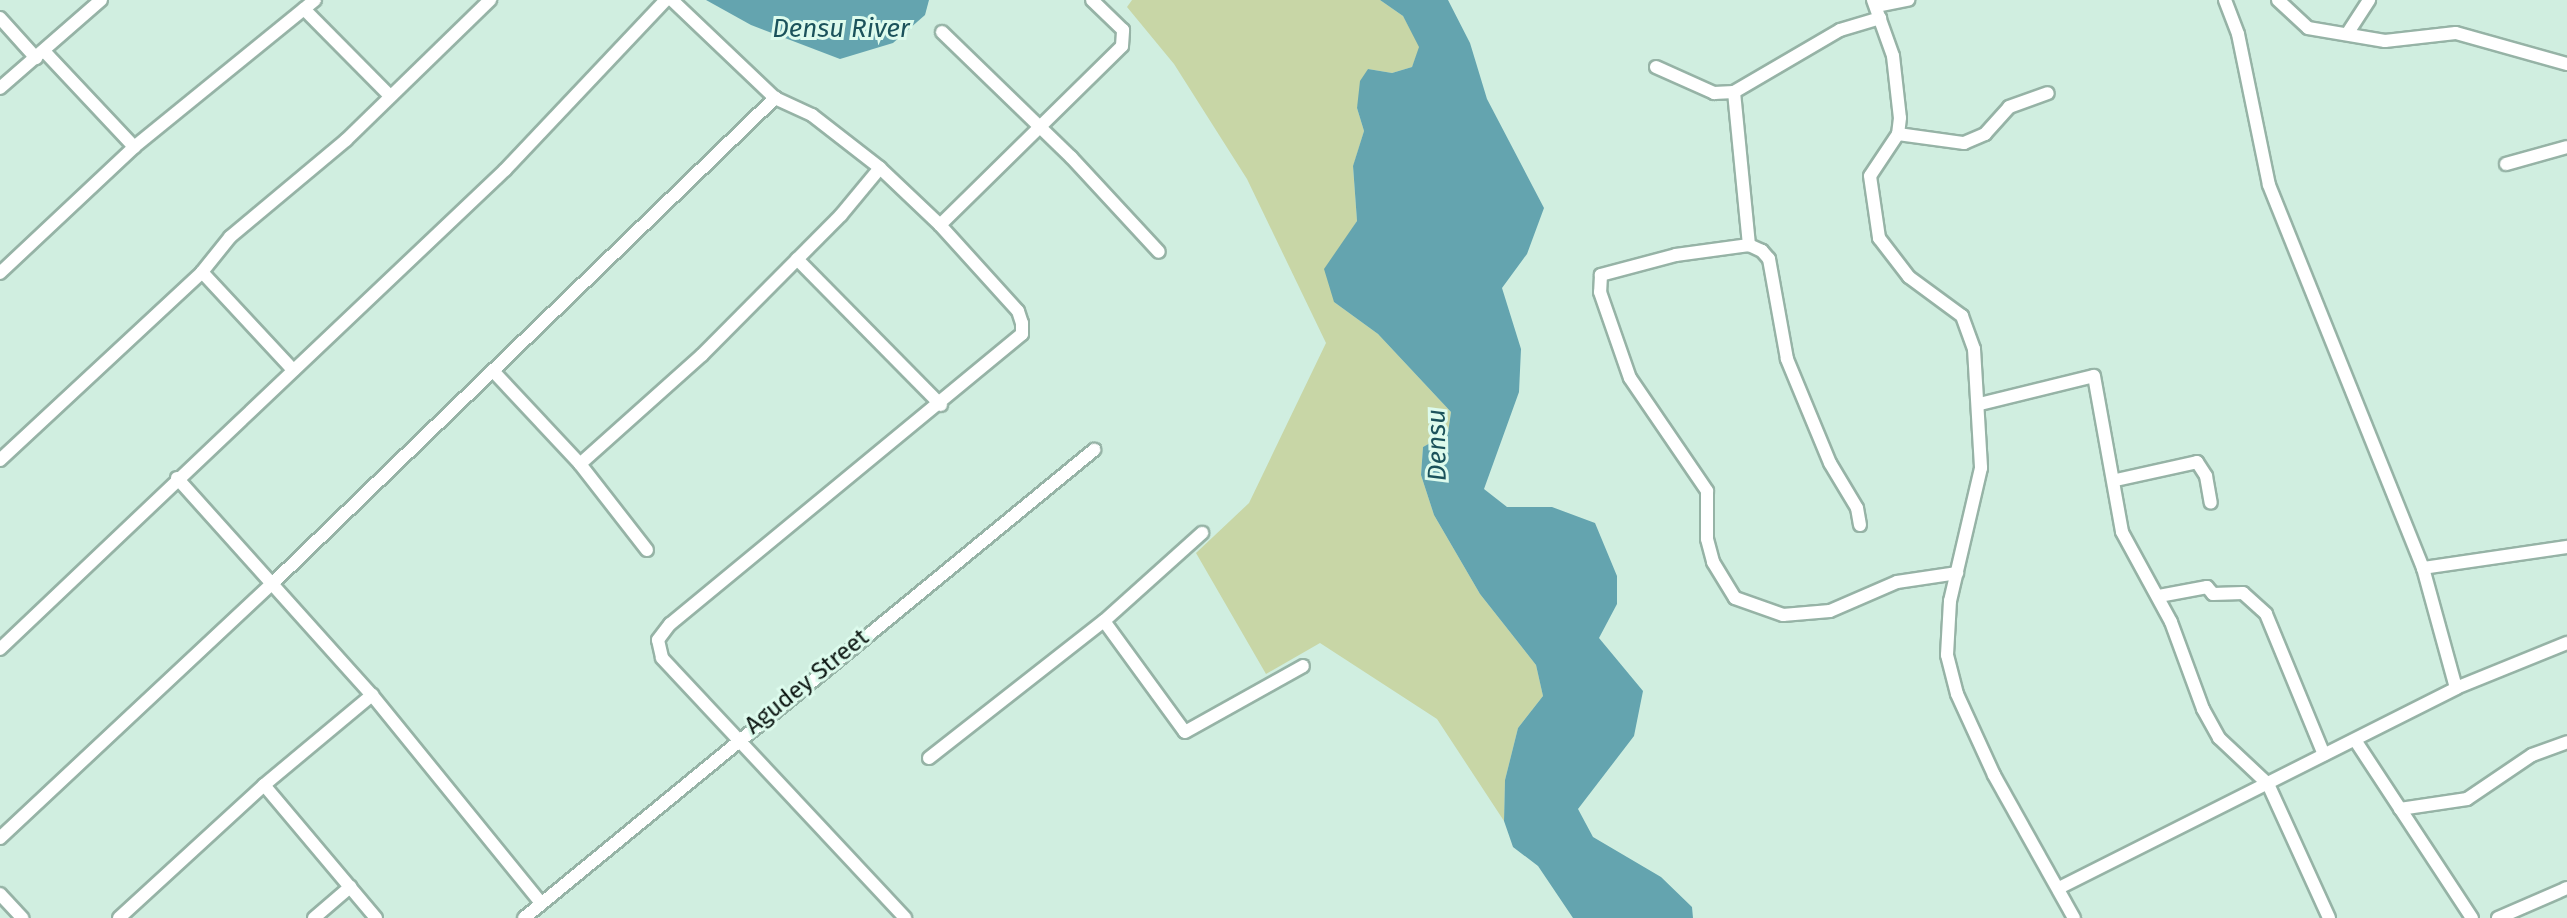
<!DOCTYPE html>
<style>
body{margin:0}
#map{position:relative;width:2567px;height:918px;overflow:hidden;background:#d0eee0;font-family:"Fira Sans",sans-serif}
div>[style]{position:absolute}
.green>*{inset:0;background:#c8d6a6}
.water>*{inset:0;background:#64a4af}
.roads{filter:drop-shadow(2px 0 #96b3a6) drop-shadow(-2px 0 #96b3a6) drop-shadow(0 2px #96b3a6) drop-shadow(0 -2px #96b3a6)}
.minor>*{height:12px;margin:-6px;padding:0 6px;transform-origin:6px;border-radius:6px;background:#fff}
span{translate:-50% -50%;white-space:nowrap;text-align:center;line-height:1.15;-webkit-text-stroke:6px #ddfbed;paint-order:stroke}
.street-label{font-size:24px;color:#0d1713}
.water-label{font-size:26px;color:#1b525b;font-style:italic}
</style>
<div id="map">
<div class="green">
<div style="clip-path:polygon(1132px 0,1380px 0,1403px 16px,1420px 47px,1412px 67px,1392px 73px,1368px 69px,1357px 108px,1364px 131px,1353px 167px,1357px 221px,1345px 241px,1334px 302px,1378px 334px,1451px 412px,1448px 433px,1423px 447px,1421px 475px,1434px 515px,1480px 594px,1536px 665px,1543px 696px,1518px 728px,1505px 780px,1504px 821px,1437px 719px,1320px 643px,1266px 674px,1196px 553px,1249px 503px,1326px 343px,1247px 179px,1174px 64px,1127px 7px)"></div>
</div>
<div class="water">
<div style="clip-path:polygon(706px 0,929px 0,925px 15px,893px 43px,840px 59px,751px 25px)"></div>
<div style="clip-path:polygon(1380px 0,1448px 0,1470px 43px,1487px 99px,1544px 208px,1527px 254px,1502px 288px,1521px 349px,1519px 392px,1484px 489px,1507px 507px,1552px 507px,1595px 523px,1617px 576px,1617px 604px,1599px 638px,1643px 691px,1634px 736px,1578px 809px,1593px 837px,1661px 877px,1692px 907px,1693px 918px,1573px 918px,1538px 866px,1513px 847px,1504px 821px,1505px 780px,1518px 728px,1543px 696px,1536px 665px,1480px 594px,1434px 515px,1421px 475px,1423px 447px,1448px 433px,1451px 412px,1378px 334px,1334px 302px,1324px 269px,1357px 221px,1353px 166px,1364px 131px,1357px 108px,1360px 81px,1368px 69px,1392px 73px,1412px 67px,1419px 47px,1403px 16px)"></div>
</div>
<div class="roads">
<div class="minor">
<div style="left:672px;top:0;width:142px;rotate:43.6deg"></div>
<div style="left:775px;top:98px;width:41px;rotate:24.7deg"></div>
<div style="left:812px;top:115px;width:86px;rotate:37.9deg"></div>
<div style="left:880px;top:168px;width:83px;rotate:43.5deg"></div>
<div style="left:940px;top:225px;width:116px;rotate:47.8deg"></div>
<div style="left:1018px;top:311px;width:13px;rotate:72deg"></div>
<div style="left:1022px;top:323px;width:11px;rotate:90deg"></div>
<div style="left:1022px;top:334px;width:456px;rotate:140.5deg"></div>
<div style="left:670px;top:624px;width:20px;rotate:127deg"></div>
<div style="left:658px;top:640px;width:18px;rotate:77deg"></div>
<div style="left:662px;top:658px;width:356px;rotate:46.9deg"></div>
<div style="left:1873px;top:0;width:59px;rotate:70.3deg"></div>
<div style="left:1893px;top:56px;width:62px;rotate:83.6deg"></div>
<div style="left:1900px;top:118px;width:16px;rotate:97deg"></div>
<div style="left:1898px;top:134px;width:50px;rotate:123.7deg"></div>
<div style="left:1870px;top:176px;width:63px;rotate:81.7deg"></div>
<div style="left:1879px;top:238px;width:49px;rotate:52.4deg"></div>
<div style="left:1909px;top:277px;width:66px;rotate:36.3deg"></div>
<div style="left:1962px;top:316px;width:35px;rotate:70deg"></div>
<div style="left:1974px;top:349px;width:119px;rotate:86.6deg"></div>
<div style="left:1981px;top:468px;width:137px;rotate:103.1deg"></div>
<div style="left:1950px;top:601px;width:54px;rotate:93.2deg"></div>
<div style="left:1947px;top:655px;width:40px;rotate:75.6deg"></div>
<div style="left:1957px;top:694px;width:89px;rotate:65.4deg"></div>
<div style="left:1994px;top:775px;width:164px;rotate:60.8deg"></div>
<div style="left:2225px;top:0;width:36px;rotate:69deg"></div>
<div style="left:2238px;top:34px;width:154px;rotate:78.4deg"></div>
<div style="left:2269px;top:185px;width:413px;rotate:68.1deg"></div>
<div style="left:2423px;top:568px;width:146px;rotate:-8.3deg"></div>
<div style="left:2278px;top:0;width:41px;rotate:43deg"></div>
<div style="left:2308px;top:28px;width:78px;rotate:9.6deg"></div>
<div style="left:2385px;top:41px;width:71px;rotate:-6.4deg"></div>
<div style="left:2456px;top:33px;width:115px;rotate:15.6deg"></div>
<div style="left:1876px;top:6px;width:33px;rotate:-11deg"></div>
<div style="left:304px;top:9px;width:122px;rotate:45.3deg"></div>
<div style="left:0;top:18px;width:54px;rotate:48deg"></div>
<div style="left:2349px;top:31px;width:37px;rotate:-57deg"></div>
<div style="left:942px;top:32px;width:180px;rotate:44.1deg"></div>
<div style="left:1071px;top:157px;width:129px;rotate:47.2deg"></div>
<div style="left:44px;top:51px;width:132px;rotate:46.8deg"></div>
<div style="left:1656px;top:67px;width:64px;rotate:24.1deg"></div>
<div style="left:1714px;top:93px;width:20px;rotate:-3deg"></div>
<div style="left:1734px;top:92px;width:123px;rotate:-30.3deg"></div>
<div style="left:1840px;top:30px;width:42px;rotate:-16.7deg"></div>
<div style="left:0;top:88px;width:134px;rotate:-41.1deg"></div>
<div style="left:1734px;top:92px;width:154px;rotate:84.4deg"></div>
<div style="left:1898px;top:134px;width:67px;rotate:7.8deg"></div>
<div style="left:1964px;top:143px;width:23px;rotate:-23deg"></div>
<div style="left:1985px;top:134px;width:36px;rotate:-48deg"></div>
<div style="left:2009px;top:107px;width:41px;rotate:-19.7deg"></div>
<div style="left:2506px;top:164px;width:63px;rotate:-15.6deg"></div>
<div style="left:940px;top:225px;width:255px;rotate:-44.5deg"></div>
<div style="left:1122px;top:46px;width:16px;rotate:-86deg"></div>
<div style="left:1123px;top:30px;width:43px;rotate:-135.9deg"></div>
<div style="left:797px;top:259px;width:205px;rotate:45.4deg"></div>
<div style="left:202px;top:272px;width:134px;rotate:47.1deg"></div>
<div style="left:0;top:273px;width:184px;rotate:-43.2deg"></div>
<div style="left:134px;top:147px;width:233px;rotate:-39.1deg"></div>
<div style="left:494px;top:372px;width:126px;rotate:46.9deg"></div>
<div style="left:580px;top:464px;width:109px;rotate:52.1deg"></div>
<div style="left:1980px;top:404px;width:117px;rotate:-13.8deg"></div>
<div style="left:2094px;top:376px;width:158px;rotate:79.8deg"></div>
<div style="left:2122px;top:532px;width:102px;rotate:61.4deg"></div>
<div style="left:2171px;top:622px;width:93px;rotate:69.8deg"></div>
<div style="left:2203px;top:709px;width:33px;rotate:61deg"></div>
<div style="left:2219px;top:738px;width:67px;rotate:43.2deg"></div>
<div style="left:2268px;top:784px;width:147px;rotate:65.5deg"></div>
<div style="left:0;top:460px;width:276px;rotate:-42.9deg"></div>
<div style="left:202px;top:272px;width:45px;rotate:-51.3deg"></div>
<div style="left:230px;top:237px;width:151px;rotate:-39.9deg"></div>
<div style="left:346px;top:140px;width:201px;rotate:-44.2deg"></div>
<div style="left:580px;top:464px;width:164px;rotate:-41.8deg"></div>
<div style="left:702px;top:355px;width:197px;rotate:-45.2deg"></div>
<div style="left:841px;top:215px;width:61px;rotate:-50.3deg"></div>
<div style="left:177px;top:478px;width:292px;rotate:48.1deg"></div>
<div style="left:372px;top:695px;width:268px;rotate:50.9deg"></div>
<div style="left:2116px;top:480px;width:83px;rotate:-12.5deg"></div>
<div style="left:2197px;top:462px;width:17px;rotate:57deg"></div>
<div style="left:2206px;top:476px;width:27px;rotate:80deg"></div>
<div style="left:1860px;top:525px;width:17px;rotate:-100deg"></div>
<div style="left:1857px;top:508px;width:52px;rotate:-121deg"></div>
<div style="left:1830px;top:463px;width:113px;rotate:-112.5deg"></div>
<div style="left:1787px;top:359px;width:102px;rotate:-100.2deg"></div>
<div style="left:1769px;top:259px;width:11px;rotate:-131deg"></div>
<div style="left:1762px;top:251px;width:14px;rotate:-155deg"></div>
<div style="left:1749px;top:245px;width:74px;rotate:172.2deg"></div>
<div style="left:1676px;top:255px;width:78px;rotate:165.1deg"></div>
<div style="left:1601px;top:275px;width:17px;rotate:93deg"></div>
<div style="left:1600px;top:292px;width:91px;rotate:70.8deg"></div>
<div style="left:1630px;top:378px;width:137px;rotate:55.7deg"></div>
<div style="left:1707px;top:491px;width:48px;rotate:90deg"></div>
<div style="left:1707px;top:539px;width:24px;rotate:75deg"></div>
<div style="left:1713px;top:562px;width:42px;rotate:58.6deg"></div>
<div style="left:1735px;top:598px;width:51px;rotate:19.5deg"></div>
<div style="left:1783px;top:615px;width:47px;rotate:-4.9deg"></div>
<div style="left:1830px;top:611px;width:73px;rotate:-23.4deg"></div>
<div style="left:1897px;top:582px;width:61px;rotate:-8.5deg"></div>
<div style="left:2423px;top:568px;width:124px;rotate:74.6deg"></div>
<div style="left:2159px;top:596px;width:49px;rotate:-10.6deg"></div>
<div style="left:2207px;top:587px;width:9px;rotate:49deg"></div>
<div style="left:2213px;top:594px;width:30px;rotate:-2deg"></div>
<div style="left:2243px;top:593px;width:31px;rotate:42deg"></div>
<div style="left:2266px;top:614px;width:152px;rotate:67.6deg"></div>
<div style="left:1104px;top:621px;width:137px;rotate:53.9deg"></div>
<div style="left:1185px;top:732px;width:135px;rotate:-29.2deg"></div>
<div style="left:0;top:649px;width:696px;rotate:-43.49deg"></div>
<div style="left:505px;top:170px;width:234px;rotate:-46.6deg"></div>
<div style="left:2355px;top:740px;width:213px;rotate:56.7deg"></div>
<div style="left:929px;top:758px;width:222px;rotate:-38.1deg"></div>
<div style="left:1104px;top:621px;width:132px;rotate:-41.9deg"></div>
<div style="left:264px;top:785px;width:174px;rotate:49.9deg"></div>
<div style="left:2400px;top:809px;width:68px;rotate:-8.5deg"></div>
<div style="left:2467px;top:799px;width:78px;rotate:-34.1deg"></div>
<div style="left:2532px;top:755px;width:37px;rotate:-20deg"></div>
<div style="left:0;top:838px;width:375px;rotate:-43.1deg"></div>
<div style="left:274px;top:582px;width:697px;rotate:-44.01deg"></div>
<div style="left:2059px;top:888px;width:445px;rotate:-26.7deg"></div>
<div style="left:2456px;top:688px;width:120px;rotate:-22.1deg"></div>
<div style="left:0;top:894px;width:33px;rotate:47deg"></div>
<div style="left:119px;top:918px;width:197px;rotate:-42.5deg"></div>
<div style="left:264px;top:785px;width:141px;rotate:-39.8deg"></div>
<div style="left:314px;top:918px;width:48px;rotate:-40.7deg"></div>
<div style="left:524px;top:918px;width:738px;rotate:-39.39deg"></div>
<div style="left:2498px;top:918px;width:75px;rotate:-23.5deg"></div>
</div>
</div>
<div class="street-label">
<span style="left:807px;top:682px;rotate:-39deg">Agudey Street</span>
</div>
<div class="water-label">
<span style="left:841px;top:29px">Densu River</span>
<span style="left:1437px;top:445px;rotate:-91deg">Densu</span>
</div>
</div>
